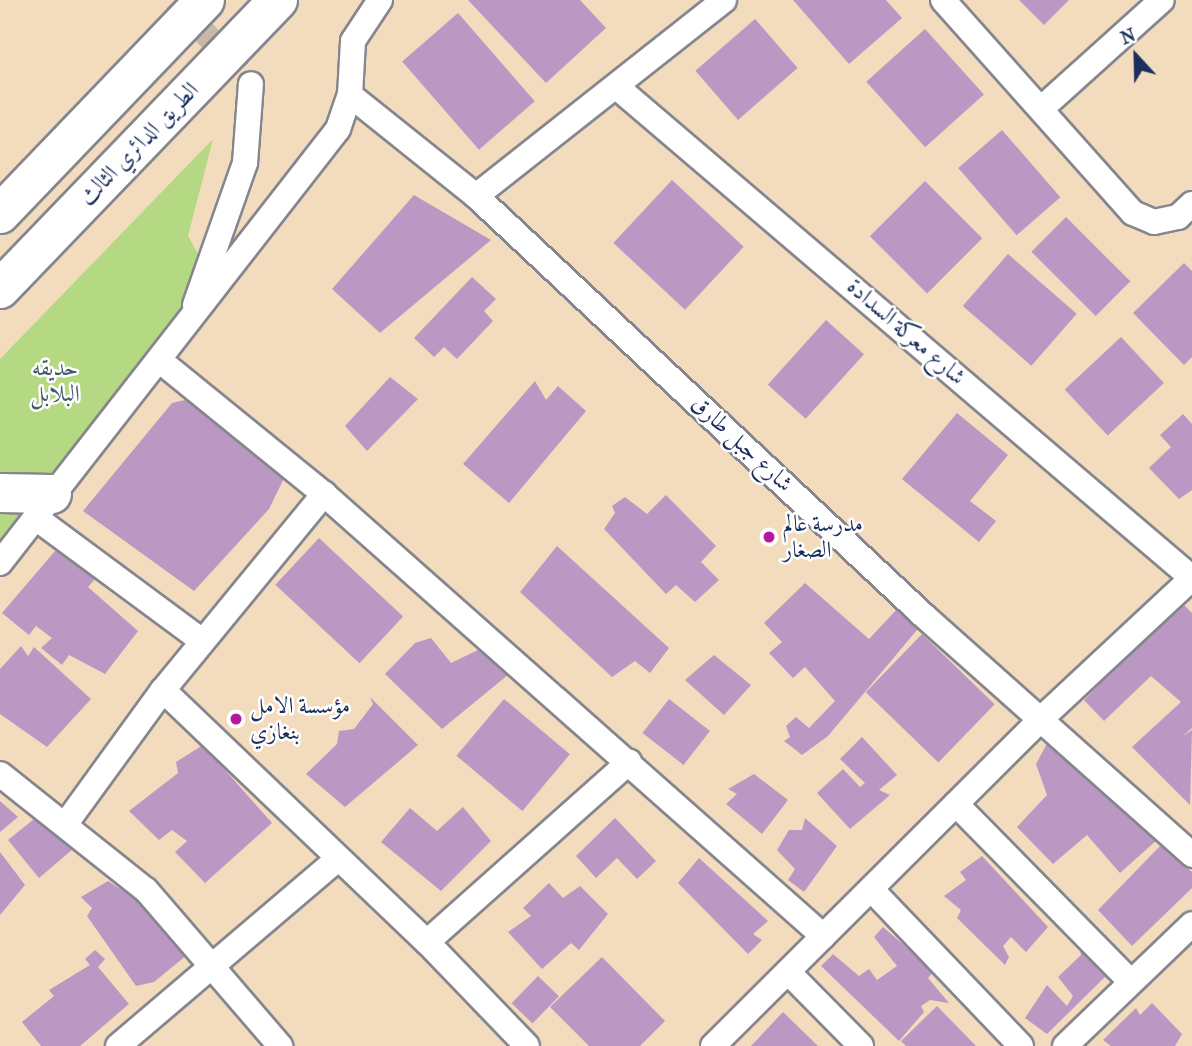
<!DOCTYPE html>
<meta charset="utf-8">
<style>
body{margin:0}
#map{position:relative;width:1192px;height:1046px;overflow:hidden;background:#f2dcbd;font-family:"IM FELL French Canon",Amiri,serif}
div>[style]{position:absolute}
.green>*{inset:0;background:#b5d982}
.building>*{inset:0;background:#bb97c4;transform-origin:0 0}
.street-tunnel>*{height:24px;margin-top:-12px;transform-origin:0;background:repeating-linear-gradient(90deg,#c7b9aa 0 24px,transparent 0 36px)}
.roads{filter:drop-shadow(2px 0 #86868e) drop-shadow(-2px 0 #86868e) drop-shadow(0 2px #86868e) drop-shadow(0 -2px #86868e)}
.street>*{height:24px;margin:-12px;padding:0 12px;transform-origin:12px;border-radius:12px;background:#fff}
.highway>*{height:38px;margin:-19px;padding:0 19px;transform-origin:19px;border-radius:19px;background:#fff}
.dots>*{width:19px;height:19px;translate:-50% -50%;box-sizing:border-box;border:4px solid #fff;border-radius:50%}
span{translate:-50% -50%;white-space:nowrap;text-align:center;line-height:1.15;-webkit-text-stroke:5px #fff;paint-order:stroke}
.street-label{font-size:23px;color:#1b2f5e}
.park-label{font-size:23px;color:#425a67}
.poi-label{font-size:23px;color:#1b2f5e}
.left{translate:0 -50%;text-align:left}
.north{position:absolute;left:1101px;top:21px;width:70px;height:70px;-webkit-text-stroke:5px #fff;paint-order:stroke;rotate:338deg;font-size:19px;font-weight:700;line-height:28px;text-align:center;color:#1b2f5e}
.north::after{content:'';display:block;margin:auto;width:24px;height:32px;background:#1b2f5e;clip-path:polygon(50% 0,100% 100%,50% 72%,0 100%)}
</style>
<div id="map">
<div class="green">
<div style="clip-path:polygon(213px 139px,188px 236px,208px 272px,0 542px,0 359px)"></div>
</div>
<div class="building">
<div style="clip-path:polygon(468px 0,580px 0,606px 28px,546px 83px)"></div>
<div style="clip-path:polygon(793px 0,886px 0,902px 18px,849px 64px)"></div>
<div style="clip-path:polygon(1019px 0,1069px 0,1044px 25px)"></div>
<div style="left:458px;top:13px;width:117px;height:74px;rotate:49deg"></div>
<div style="left:755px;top:19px;width:65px;height:79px;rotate:49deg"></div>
<div style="left:925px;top:29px;width:88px;height:79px;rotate:48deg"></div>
<div style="left:1002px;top:130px;width:89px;height:58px;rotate:49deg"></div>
<div style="left:672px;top:180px;width:98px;height:86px;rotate:43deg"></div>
<div style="left:925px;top:181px;width:81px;height:78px;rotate:45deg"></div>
<div style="clip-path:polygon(414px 195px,491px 240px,380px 333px,332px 289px)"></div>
<div style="left:1066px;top:217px;width:91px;height:49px;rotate:45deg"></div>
<div style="left:1008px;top:254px;width:91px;height:69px;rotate:41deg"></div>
<div style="clip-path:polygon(1184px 263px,1192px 271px,1192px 357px,1184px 365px,1133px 313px)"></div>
<div style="clip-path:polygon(472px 277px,496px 299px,484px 311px,493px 321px,457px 359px,444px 347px,434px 357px,414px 338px)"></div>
<div style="left:826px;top:320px;width:51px;height:87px;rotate:42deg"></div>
<div style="left:1121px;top:337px;width:63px;height:77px;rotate:47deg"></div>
<div style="clip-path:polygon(390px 377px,418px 399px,367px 451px,345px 426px)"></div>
<div style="clip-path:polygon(535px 381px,546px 400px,558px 386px,586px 411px,509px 503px,463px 464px)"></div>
<div style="clip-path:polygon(198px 397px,290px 466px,269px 509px,194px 591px,83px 511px,172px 403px)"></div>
<div style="clip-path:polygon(957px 413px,1008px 455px,970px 501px,996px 521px,979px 542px,902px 479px)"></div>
<div style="clip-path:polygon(1183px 414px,1192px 424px,1192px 490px,1179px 499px,1149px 468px,1171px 447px,1160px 435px)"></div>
<div style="clip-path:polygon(666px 495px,716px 546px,701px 562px,719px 580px,695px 602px,676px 585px,666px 594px,604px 529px,615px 513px,612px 506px,625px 497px,647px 514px)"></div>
<div style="left:319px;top:538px;width:115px;height:64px;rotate:43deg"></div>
<div style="clip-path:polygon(61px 544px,100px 573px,88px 587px,138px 631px,105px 674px,69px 655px,62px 665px,41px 648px,52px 638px,36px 626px,29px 635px,2px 613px)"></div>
<div style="clip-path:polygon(557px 546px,669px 648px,650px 673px,635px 661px,612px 677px,520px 592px)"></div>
<div style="clip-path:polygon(805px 583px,869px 639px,899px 607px,922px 624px,828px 736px,802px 755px,784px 741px,790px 737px,786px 726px,796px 717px,809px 728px,835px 701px,805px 667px,793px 678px,769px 653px,782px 642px,764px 623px)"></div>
<div style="clip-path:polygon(1181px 602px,1192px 613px,1192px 728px,1182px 737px,1192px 730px,1190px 805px,1132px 747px,1181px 702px,1151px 676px,1104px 721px,1084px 700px)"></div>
<div style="left:922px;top:634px;width:101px;height:81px;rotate:44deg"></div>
<div style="clip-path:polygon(431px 638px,451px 663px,480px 649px,509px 674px,442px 729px,385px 674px,415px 643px)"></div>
<div style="clip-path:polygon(21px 646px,28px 656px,34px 647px,91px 699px,47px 747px,0 714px,0 669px)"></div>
<div style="clip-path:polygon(714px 655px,751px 685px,724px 715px,685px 680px)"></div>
<div style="clip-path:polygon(370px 697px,418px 745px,345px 807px,306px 774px,337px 744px,339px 731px,354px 729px,373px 704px)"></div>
<div style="left:504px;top:699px;width:86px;height:74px;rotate:40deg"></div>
<div style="left:669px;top:699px;width:52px;height:43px;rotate:38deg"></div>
<div style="clip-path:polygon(862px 737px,897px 775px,879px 790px,890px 795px,850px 829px,817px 793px,843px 769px,860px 787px,865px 783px,840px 759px)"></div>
<div style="clip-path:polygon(1050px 738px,1157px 840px,1120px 873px,1087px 835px,1053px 864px,1017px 827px,1047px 795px,1036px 764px)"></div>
<div style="clip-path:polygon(203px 745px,272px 823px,205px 883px,175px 852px,187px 841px,172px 830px,159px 840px,129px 811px,178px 773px,176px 762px)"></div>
<div style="clip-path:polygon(754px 774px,788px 800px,762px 834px,726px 804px,737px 794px,728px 789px)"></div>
<div style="clip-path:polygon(0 801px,18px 817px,0 832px)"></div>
<div style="clip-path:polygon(463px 807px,491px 841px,441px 891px,381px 842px,410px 808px,437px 831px)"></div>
<div style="clip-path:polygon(615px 818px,656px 861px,637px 879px,617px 858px,596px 878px,576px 856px)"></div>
<div style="clip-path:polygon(805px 818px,837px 846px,804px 892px,788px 880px,795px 869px,777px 850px,789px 830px,802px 830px)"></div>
<div style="clip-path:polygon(34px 819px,73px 849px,39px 878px,8px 840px)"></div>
<div style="clip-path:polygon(1161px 845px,1192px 872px,1192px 888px,1132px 946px,1098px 910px)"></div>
<div style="clip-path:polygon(0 852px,25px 885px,0 915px)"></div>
<div style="clip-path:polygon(982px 856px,1048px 927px,1026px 952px,1011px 937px,1003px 946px,1009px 957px,1005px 965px,957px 918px,961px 910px,944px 896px,966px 880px,960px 872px)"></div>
<div style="clip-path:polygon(699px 858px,768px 921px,753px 934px,762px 940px,748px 954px,678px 883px)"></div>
<div style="clip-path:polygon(108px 881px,156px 912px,188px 954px,154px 982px,136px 986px,87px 916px,92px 908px,81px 897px)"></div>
<div style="clip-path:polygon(549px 883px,563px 898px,580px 886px,608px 914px,579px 950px,571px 943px,542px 969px,508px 932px,531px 916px,523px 908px)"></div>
<div style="clip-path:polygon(883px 927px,934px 971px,928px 978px,949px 1003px,930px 1000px,921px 1006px,924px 1012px,899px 1041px,821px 966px,833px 954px,859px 976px,869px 969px,877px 980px,897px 966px,874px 937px)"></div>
<div style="clip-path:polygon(1077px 936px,1109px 973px,1047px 1034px,1025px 1018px,1047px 985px,1067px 1006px,1073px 996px,1058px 977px,1081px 955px)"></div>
<div style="clip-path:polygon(95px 950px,105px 959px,98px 967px,129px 1004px,80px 1046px,41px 1046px,22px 1022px,54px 996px,49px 990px,90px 965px,85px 959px)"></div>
<div style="clip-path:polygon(602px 957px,665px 1021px,640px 1046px,589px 1046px,550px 1007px)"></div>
<div style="left:538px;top:976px;width:29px;height:38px;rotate:44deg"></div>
<div style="clip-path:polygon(1152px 1003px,1182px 1034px,1175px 1046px,1111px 1046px,1103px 1040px,1136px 1008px,1140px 1015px)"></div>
<div style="clip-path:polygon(937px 1006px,976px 1046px,906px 1046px,901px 1041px)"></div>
<div style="clip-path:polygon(783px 1012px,818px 1046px,751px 1046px)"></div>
</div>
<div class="street-tunnel">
<div style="left:175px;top:0;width:113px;rotate:47.9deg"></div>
</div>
<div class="roads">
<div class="street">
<div style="left:943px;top:0;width:285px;rotate:48.3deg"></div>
<div style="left:1133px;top:213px;width:23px;rotate:23deg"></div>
<div style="left:1154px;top:222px;width:25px;rotate:-12deg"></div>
<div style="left:1178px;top:217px;width:19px;rotate:-43deg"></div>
<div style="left:618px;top:88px;width:755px;rotate:40.49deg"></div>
<div style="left:350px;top:95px;width:161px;rotate:38.7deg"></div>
<div style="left:476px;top:196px;width:613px;rotate:43.15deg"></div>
<div style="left:923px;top:615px;width:361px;rotate:41.7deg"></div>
<div style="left:1042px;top:108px;width:161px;rotate:-42deg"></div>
<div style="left:476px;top:196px;width:316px;rotate:-38.3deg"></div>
<div style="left:195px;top:305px;width:151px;rotate:-70.6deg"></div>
<div style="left:245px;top:163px;width:79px;rotate:-85.7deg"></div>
<div style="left:159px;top:360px;width:213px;rotate:39.1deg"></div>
<div style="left:36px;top:518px;width:207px;rotate:36.5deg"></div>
<div style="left:0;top:563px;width:550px;rotate:-52.09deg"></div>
<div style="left:338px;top:129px;width:36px;rotate:-71deg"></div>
<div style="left:350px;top:95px;width:54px;rotate:-86.8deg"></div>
<div style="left:353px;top:41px;width:49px;rotate:-56.6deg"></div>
<div style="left:163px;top:690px;width:365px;rotate:43.7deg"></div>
<div style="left:427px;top:942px;width:144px;rotate:46.1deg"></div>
<div style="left:0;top:774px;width:186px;rotate:38.5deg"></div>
<div style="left:146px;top:890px;width:206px;rotate:49.3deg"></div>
<div style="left:956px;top:804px;width:248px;rotate:45.5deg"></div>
<div style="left:67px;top:822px;width:163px;rotate:-54deg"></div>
<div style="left:163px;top:690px;width:254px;rotate:-50.6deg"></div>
<div style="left:324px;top:494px;width:667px;rotate:41.53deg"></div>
<div style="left:871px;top:889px;width:217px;rotate:46.3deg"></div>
<div style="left:427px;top:942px;width:271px;rotate:-41.7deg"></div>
<div style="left:788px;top:972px;width:104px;rotate:45.4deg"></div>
<div style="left:118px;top:1046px;width:289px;rotate:-40.4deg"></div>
<div style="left:713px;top:1046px;width:466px;rotate:-44.9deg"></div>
<div style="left:1043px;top:717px;width:204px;rotate:-43deg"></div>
<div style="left:1065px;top:1046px;width:176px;rotate:-43.8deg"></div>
</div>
<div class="highway">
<div style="left:0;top:214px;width:296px;rotate:-46.2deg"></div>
<div style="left:0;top:289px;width:401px;rotate:-46.1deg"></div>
<div style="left:0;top:493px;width:52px;rotate:1.1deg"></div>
</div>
</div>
<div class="dots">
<div style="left:769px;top:537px;background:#b5179e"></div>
<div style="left:236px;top:719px;background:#b5179e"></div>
</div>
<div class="street-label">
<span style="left:139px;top:144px;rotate:-46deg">الطريق الدائري الثالث</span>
<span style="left:906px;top:332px;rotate:41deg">شارع معركة السدادة</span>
<span style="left:742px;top:444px;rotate:43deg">شارع جبل طارق</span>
</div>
<div class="park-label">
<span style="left:55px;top:381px">حديقه<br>البلابل</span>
</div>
<div class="poi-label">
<span class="left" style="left:783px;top:537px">مدرسة عالم<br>الصغار</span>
<span class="left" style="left:250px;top:719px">مؤسسة الامل<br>بنغازي</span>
</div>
<div class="north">N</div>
</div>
